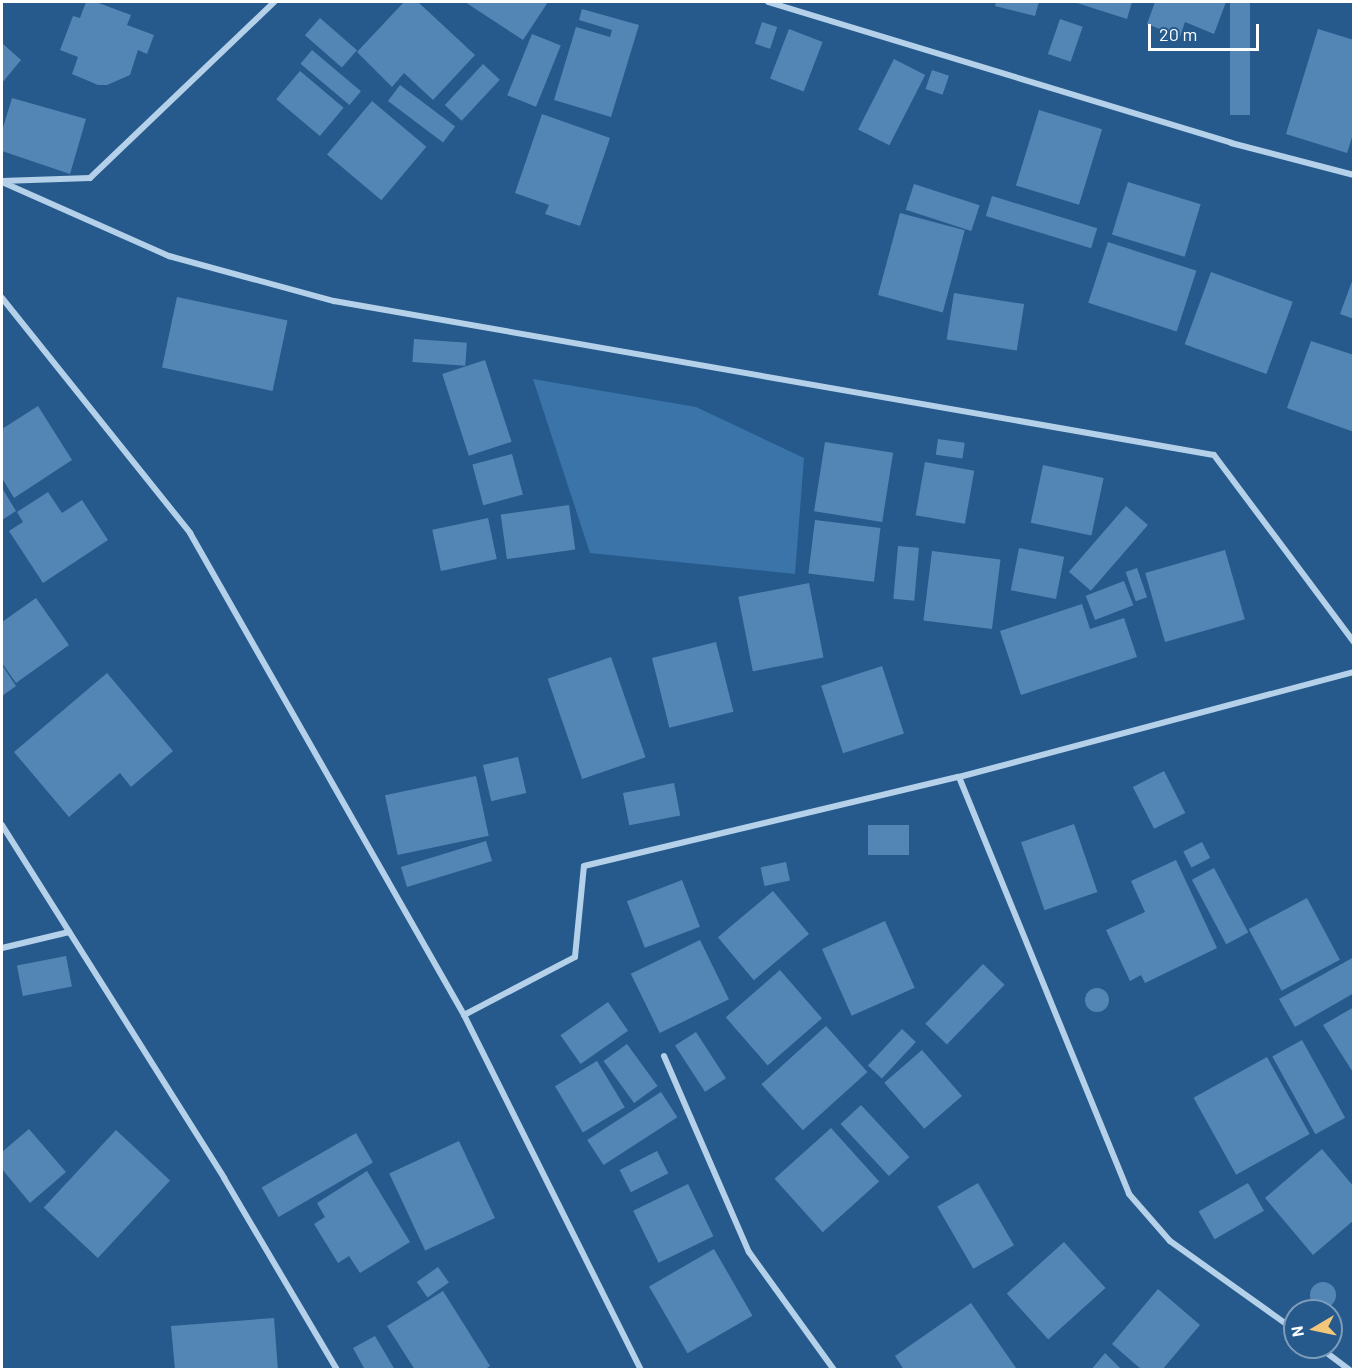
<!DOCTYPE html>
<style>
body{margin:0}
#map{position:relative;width:1355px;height:1371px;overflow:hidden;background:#265a8c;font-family:Barlow,sans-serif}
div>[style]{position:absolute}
.green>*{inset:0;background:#3a74a8}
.building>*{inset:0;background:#5386b4;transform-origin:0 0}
.round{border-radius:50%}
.minor>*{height:6px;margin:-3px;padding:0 3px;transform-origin:3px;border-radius:3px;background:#b5d1ea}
span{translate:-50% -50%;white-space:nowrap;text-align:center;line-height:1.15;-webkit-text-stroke:4.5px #265a8c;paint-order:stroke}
.frame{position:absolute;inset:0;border:3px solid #fff;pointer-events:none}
.north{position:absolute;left:1283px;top:1299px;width:60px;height:60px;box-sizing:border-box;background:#265a8c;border:2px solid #7d9cba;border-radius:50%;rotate:261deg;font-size:16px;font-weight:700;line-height:24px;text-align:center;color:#fff}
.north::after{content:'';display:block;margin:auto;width:21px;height:27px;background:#f3c77a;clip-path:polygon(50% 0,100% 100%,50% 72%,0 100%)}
.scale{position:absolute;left:1148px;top:24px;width:111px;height:27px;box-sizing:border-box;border:3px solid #fff;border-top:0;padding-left:8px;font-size:18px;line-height:21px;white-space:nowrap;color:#fff;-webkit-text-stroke:4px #265a8c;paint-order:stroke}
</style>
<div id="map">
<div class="green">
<div style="clip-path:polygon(533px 379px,696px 407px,804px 458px,795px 574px,590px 553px)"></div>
</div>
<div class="building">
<div style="clip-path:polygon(86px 2px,96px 2px,131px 15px,127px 25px,154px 35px,147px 54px,138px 50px,130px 75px,107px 85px,98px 85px,72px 74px,78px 57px,60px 50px,73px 16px,80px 18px)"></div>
<div style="clip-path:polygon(404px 2px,418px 2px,475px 55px,433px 100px,404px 73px,392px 87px,357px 52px)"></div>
<div style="clip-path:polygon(465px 2px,548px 2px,523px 40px)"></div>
<div style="clip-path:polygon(996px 2px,1039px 2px,1035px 16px,995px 6px)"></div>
<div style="clip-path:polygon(1074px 2px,1132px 2px,1127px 19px)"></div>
<div style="clip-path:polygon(1155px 2px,1226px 2px,1214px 34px,1185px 22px,1180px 37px,1147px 24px)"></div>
<div style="left:1230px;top:2px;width:20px;height:113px"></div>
<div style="clip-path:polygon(582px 9px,639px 25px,611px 117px,554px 100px,576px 27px,610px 37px,612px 30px,579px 20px)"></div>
<div style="left:320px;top:18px;width:49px;height:23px;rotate:41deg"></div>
<div style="left:1060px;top:19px;width:24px;height:37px;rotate:19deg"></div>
<div style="left:762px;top:22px;width:16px;height:23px;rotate:18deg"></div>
<div style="left:789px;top:29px;width:36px;height:53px;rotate:21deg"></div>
<div style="clip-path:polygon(1318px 29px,1354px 40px,1354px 131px,1347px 153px,1286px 134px)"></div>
<div style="left:532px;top:34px;width:31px;height:66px;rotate:22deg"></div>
<div style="clip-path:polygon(2px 43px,21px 60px,2px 83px)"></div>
<div style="left:312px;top:50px;width:64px;height:18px;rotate:40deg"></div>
<div style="left:894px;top:59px;width:35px;height:79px;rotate:27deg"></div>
<div style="left:483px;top:64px;width:23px;height:56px;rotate:43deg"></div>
<div style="left:932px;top:70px;width:18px;height:20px;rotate:19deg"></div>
<div style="left:300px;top:71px;width:57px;height:37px;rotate:40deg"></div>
<div style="left:400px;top:85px;width:69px;height:20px;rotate:37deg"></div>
<div style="clip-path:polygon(12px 98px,86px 119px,70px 174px,2px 151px,2px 131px)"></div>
<div style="left:372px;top:101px;width:71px;height:70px;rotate:40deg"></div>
<div style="left:1039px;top:110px;width:66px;height:79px;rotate:17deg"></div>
<div style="clip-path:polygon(542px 114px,610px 138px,580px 226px,545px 214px,549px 205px,515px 193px)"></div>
<div style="left:1128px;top:182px;width:76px;height:55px;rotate:17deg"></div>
<div style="left:914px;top:184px;width:69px;height:27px;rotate:18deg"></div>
<div style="left:992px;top:196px;width:110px;height:21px;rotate:17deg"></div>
<div style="left:900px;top:213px;width:67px;height:85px;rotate:15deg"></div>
<div style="left:1108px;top:242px;width:93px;height:64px;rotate:18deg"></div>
<div style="left:1211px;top:272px;width:87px;height:77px;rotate:20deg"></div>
<div style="clip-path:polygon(1354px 276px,1354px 319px,1340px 314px)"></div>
<div style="left:954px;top:293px;width:71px;height:47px;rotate:9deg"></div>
<div style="left:177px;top:297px;width:113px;height:72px;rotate:12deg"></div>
<div style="left:414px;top:339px;width:53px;height:23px;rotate:4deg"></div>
<div style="clip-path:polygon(1311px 341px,1354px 355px,1354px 432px,1287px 408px)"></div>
<div style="left:485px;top:360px;width:86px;height:45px;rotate:72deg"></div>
<div style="clip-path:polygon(38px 406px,72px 460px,14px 498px,2px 478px,2px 429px)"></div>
<div style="left:938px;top:439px;width:27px;height:16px;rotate:8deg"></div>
<div style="left:825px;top:442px;width:69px;height:70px;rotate:9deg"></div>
<div style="left:512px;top:454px;width:42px;height:41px;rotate:75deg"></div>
<div style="left:925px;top:462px;width:50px;height:54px;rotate:10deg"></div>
<div style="left:1043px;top:465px;width:62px;height:59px;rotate:12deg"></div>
<div style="clip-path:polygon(2px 488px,16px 511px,2px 520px)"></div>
<div style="clip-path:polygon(48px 492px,62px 513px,82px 500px,108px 540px,43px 583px,9px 531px,23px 522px,17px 512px)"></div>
<div style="left:569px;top:505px;width:45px;height:69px;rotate:82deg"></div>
<div style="left:1126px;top:506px;width:29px;height:87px;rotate:41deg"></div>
<div style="left:488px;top:518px;width:42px;height:57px;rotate:78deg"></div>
<div style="left:815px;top:520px;width:66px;height:54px;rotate:7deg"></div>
<div style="left:898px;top:546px;width:21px;height:53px;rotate:5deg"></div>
<div style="left:1019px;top:548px;width:46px;height:43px;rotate:11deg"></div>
<div style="left:1225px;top:550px;width:72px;height:83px;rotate:74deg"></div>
<div style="left:932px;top:551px;width:69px;height:70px;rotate:7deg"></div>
<div style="left:1137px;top:568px;width:31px;height:12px;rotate:71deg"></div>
<div style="left:1124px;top:581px;width:26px;height:41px;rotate:69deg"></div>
<div style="left:809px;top:583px;width:76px;height:72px;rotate:79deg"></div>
<div style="clip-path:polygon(36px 598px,69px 645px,16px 683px,2px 663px,2px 622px)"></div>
<div style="clip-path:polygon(1082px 604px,1090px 629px,1124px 618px,1137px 657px,1021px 695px,1000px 631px)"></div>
<div style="left:716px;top:642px;width:72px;height:66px;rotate:76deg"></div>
<div style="left:611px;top:657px;width:106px;height:67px;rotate:71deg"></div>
<div style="clip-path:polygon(2px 665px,16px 686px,2px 696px)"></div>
<div style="left:882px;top:666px;width:71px;height:64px;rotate:72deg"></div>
<div style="clip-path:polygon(107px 673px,173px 751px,131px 787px,120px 773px,69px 817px,14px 752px)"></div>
<div style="left:518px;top:757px;width:37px;height:36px;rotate:77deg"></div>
<div style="left:1164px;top:771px;width:47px;height:35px;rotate:63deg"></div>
<div style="left:476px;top:776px;width:61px;height:93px;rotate:78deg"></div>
<div style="left:674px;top:783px;width:33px;height:52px;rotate:79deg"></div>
<div style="left:1074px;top:824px;width:72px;height:56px;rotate:71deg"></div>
<div style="left:909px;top:825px;width:30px;height:41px;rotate:90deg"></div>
<div style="left:486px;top:841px;width:21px;height:89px;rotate:73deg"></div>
<div style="left:1202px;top:842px;width:18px;height:21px;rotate:63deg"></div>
<div style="clip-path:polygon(1176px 860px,1217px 948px,1145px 983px,1141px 975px,1130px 981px,1106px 930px,1145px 912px,1131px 881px)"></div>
<div style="left:786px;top:862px;width:19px;height:26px;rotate:78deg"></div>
<div style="left:1214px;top:868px;width:73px;height:25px;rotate:62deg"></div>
<div style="left:682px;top:880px;width:50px;height:59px;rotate:69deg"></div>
<div style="left:773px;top:891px;width:56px;height:72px;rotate:50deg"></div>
<div style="left:1307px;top:898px;width:70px;height:66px;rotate:62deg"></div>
<div style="left:885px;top:921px;width:73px;height:69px;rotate:66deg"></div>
<div style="left:700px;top:940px;width:66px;height:77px;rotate:64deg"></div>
<div style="left:66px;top:956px;width:31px;height:50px;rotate:79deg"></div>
<div style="clip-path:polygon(1354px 957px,1354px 993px,1295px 1027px,1279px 999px)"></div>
<div style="left:983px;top:964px;width:30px;height:83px;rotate:44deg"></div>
<div style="left:780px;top:970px;width:64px;height:72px;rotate:49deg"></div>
<div class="round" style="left:1085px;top:988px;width:24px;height:24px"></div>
<div style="left:608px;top:1002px;width:35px;height:58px;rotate:55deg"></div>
<div style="clip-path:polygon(1354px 1007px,1354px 1074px,1323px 1025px)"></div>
<div style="left:826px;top:1026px;width:62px;height:87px;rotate:48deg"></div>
<div style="left:902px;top:1029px;width:19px;height:50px;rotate:43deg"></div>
<div style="left:696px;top:1032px;width:55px;height:25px;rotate:57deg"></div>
<div style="left:1302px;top:1040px;width:89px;height:34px;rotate:61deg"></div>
<div style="left:627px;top:1044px;width:52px;height:29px;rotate:54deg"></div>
<div style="left:922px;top:1050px;width:61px;height:50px;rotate:49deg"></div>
<div style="left:1267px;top:1057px;width:88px;height:84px;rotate:61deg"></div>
<div style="left:597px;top:1061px;width:54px;height:49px;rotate:59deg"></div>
<div style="left:661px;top:1092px;width:30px;height:88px;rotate:57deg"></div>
<div style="left:861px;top:1105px;width:71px;height:28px;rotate:47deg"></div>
<div style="left:831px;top:1128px;width:72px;height:76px;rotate:48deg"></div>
<div style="clip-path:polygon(29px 1129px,66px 1172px,30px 1203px,2px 1169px,2px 1152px)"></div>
<div style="left:116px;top:1130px;width:74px;height:106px;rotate:43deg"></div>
<div style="left:356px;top:1133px;width:34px;height:109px;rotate:60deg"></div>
<div style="left:459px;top:1141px;width:85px;height:77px;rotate:65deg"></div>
<div style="clip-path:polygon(1322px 1149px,1354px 1187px,1354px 1220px,1313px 1255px,1265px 1198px)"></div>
<div style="left:657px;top:1151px;width:25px;height:42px;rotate:63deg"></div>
<div style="clip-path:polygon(367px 1171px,410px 1242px,360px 1273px,349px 1256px,338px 1263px,314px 1224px,325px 1217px,317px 1203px)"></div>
<div style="left:978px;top:1183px;width:72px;height:47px;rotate:60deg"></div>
<div style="left:1248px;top:1183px;width:32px;height:57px;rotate:60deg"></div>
<div style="left:688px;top:1184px;width:58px;height:61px;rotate:64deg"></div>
<div style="left:1064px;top:1242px;width:62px;height:77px;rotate:48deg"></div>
<div style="left:714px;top:1249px;width:77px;height:75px;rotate:60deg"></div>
<div style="left:438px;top:1267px;width:19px;height:26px;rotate:55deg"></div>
<div class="round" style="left:1310px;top:1282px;width:26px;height:26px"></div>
<div style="clip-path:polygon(1158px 1289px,1200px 1325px,1162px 1370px,1142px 1370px,1112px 1344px)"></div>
<div style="clip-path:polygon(443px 1291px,490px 1366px,484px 1370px,415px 1370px,387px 1326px)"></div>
<div style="clip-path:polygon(971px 1303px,1016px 1368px,904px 1370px,895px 1356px)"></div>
<div style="clip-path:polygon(274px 1318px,278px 1370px,175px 1370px,171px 1326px)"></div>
<div style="clip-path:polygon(375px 1336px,395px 1370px,365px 1370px,353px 1348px)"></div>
<div style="clip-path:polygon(1105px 1353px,1122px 1370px,1091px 1370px)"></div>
</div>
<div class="minor">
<div style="left:768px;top:2px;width:484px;rotate:16.9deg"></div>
<div style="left:1231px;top:143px;width:127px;rotate:14.6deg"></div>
<div style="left:2px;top:181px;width:88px;rotate:-2deg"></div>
<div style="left:90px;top:178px;width:255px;rotate:-43.7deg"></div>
<div style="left:2px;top:182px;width:183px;rotate:23.9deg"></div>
<div style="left:169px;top:256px;width:171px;rotate:15.3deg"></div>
<div style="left:334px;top:301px;width:893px;rotate:9.93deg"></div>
<div style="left:1214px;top:455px;width:234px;rotate:53.2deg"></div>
<div style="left:2px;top:298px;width:301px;rotate:51.3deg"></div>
<div style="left:190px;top:533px;width:554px;rotate:60.38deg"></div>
<div style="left:464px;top:1015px;width:397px;rotate:63.5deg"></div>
<div style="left:959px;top:777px;width:450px;rotate:67.8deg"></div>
<div style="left:1129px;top:1194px;width:62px;rotate:48.9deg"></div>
<div style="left:1170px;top:1241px;width:153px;rotate:35.5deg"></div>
<div style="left:2px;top:825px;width:417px;rotate:57.8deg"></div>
<div style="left:224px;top:1178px;width:223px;rotate:59.5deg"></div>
<div style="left:2px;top:948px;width:69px;rotate:-13.4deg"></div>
<div style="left:464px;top:1015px;width:125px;rotate:-27.6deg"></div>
<div style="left:575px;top:957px;width:91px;rotate:-84.4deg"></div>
<div style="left:584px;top:866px;width:385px;rotate:-13.4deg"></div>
<div style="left:959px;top:777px;width:409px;rotate:-14.9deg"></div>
<div style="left:664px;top:1056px;width:214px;rotate:66.6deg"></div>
<div style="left:749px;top:1252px;width:145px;rotate:54.2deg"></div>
<div style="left:1319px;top:1347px;width:39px;rotate:37deg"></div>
</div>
<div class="frame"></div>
<div class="north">N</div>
<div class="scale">20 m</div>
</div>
